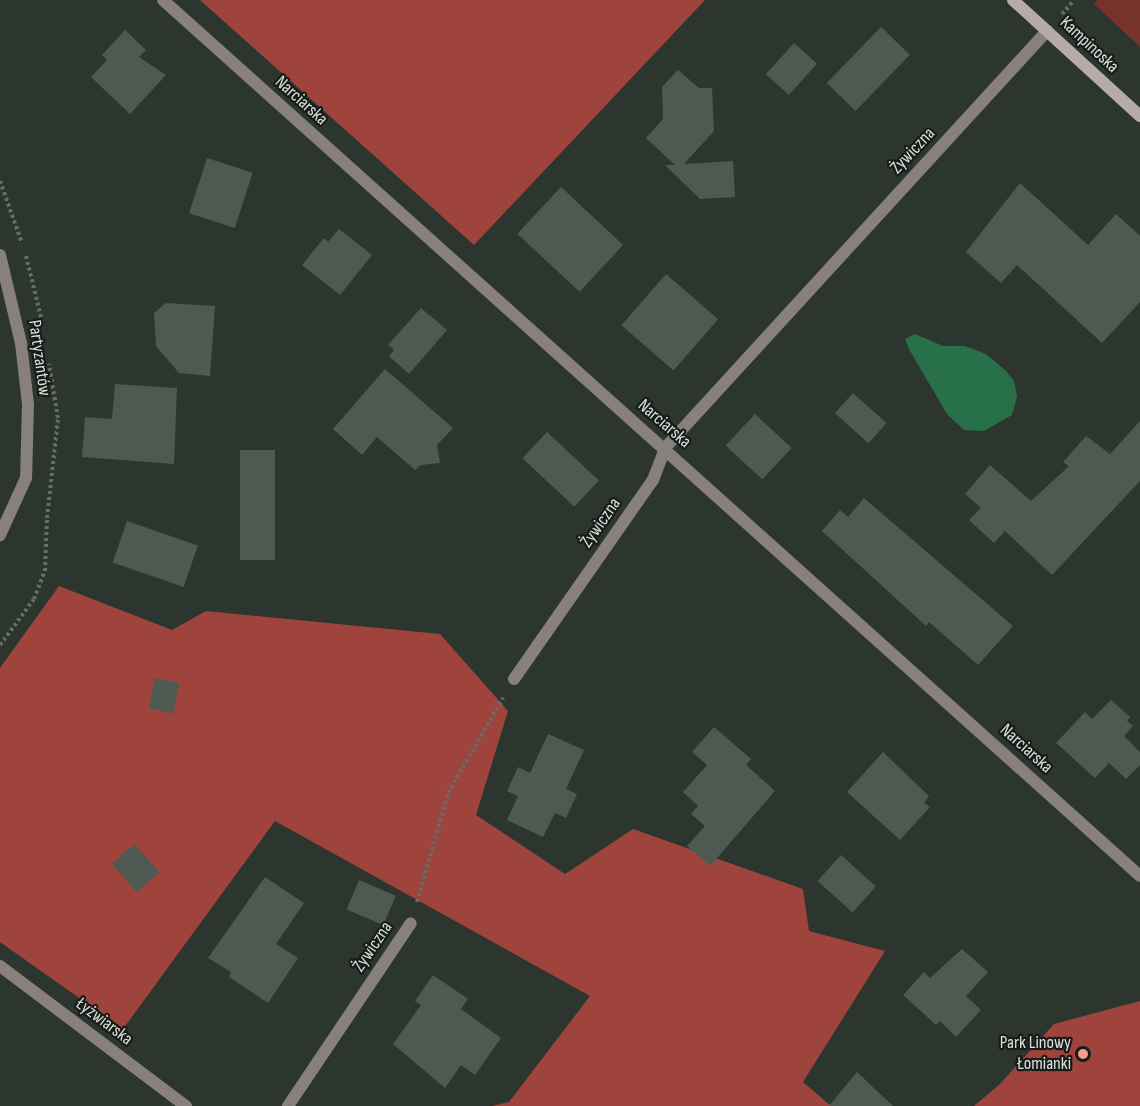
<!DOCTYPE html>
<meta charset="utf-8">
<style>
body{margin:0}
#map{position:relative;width:1140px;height:1106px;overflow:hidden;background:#2c362f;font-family:"Sofia Sans Condensed",sans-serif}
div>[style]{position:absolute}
.green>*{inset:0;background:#78322c}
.forest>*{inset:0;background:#9e443d}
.water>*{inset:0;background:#287049}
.building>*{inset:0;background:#4e5952;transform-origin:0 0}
.path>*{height:4px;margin-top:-2px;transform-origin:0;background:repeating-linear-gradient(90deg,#646d66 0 3px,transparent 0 6px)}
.street>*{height:12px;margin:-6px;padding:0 6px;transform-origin:6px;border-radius:6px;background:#87807f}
.secondary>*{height:12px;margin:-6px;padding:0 6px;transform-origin:6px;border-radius:6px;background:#b6abaa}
.dots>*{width:16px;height:16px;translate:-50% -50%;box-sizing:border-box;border:3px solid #181c19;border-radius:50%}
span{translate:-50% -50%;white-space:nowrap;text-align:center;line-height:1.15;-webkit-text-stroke:4.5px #181c19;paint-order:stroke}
.street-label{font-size:18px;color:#d9e0db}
.poi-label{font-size:18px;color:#d9e0db}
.right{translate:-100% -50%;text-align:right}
</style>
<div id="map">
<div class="green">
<div style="clip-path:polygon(1097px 0,1140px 0,1140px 47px,1094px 4px)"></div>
</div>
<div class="forest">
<div style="clip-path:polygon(200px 0,705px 0,474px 245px)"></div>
<div style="clip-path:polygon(59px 586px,172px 630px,206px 611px,440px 634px,508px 711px,476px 815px,565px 874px,633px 829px,803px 889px,809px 931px,885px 951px,803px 1082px,831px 1106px,492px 1106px,509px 1102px,590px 996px,275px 821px,123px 1029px,0 942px,0 668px)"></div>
<div style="clip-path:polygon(1140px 1001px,1140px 1106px,974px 1106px,1000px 1084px,1054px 1024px)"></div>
</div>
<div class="water">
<div style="clip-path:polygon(915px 334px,943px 346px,965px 346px,986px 354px,1006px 371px,1014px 381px,1017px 397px,1012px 415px,984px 431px,964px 430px,947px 414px,910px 351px,905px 339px)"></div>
</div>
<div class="building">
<div style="left:881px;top:27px;width:40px;height:78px;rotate:44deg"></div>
<div style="clip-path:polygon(125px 30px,146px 50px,139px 57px,166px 75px,130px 114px,91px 77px,107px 60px,102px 55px)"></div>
<div style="left:794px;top:43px;width:31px;height:42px;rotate:42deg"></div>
<div style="clip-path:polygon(678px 70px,699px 88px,712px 88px,714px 131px,684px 164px,733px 161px,735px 197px,700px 199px,665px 165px,675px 165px,646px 138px,663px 119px,662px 87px)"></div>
<div style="left:207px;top:158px;width:48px;height:58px;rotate:18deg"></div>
<div style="clip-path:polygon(1020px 183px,1088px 245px,1116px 214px,1140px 236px,1140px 302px,1102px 343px,1017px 265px,1001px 283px,966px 252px)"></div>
<div style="left:561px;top:187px;width:85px;height:64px;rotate:43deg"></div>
<div style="clip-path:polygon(339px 229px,372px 255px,340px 295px,302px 265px,324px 238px,328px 242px)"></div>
<div style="left:666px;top:274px;width:69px;height:68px;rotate:41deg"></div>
<div style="clip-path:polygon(166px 303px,215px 306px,210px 376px,179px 373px,156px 346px,154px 313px)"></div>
<div style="clip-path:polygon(421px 308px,447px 330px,409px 374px,389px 356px,394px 350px,388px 345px)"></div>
<div style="clip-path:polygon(385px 369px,453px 428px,437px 445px,440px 463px,421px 465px,415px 470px,377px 437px,362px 455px,333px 429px)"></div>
<div style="clip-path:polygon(115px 384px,177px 388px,174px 464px,82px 457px,85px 417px,112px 419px)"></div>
<div style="left:853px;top:393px;width:45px;height:27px;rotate:42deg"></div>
<div style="left:755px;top:414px;width:50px;height:43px;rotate:43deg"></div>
<div style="clip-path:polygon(1140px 421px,1140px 481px,1052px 575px,1005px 531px,994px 543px,969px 520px,981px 508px,965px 494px,990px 465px,1031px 501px,1069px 466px,1063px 462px,1086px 436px,1110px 454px)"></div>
<div style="left:547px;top:432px;width:71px;height:36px;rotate:43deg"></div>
<div style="left:240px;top:450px;width:35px;height:110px"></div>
<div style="clip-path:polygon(864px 498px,1013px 626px,978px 665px,929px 622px,926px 626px,822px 531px,840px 510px,848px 517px)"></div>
<div style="left:127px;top:521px;width:75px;height:44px;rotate:19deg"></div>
<div style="left:155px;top:678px;width:25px;height:31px;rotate:12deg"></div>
<div style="clip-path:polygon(1111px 700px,1130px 717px,1127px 721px,1133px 726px,1124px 736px,1140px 752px,1140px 765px,1126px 779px,1109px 763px,1095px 778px,1056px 743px,1085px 712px,1092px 719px)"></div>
<div style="clip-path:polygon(714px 727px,751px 759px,746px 765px,775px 791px,710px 866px,687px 846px,705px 826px,691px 814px,698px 806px,683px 792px,707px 765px,692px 752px)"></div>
<div style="clip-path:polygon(548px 734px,584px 750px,566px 789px,577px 794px,566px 818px,555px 813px,543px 837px,507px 820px,518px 796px,507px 791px,518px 767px,530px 773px)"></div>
<div style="clip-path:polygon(883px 752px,929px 796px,924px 803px,930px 807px,900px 840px,847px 792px)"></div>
<div style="left:134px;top:844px;width:38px;height:30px;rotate:48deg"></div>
<div style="left:841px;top:855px;width:47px;height:35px;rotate:42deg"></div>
<div style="clip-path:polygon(265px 877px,304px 903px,276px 944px,298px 958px,268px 1003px,229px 977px,231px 972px,208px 958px)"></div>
<div style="left:359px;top:880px;width:40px;height:32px;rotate:23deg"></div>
<div style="clip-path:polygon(962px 949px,988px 972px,966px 996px,981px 1010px,956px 1037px,940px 1021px,936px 1025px,903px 995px,924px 972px,930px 978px)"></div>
<div style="clip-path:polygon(433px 975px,468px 999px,461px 1009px,501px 1038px,475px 1075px,461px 1065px,445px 1088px,393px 1044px,421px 1005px,415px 1001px)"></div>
<div style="clip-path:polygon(857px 1072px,893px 1106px,829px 1106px)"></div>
</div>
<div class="path">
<div style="left:1062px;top:14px;width:18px;rotate:-49deg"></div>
<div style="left:0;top:181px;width:66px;rotate:70.5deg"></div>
<div style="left:26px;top:256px;width:67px;rotate:76.2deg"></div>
<div style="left:0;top:645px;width:57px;rotate:-53.5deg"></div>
<div style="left:34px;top:599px;width:30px;rotate:-69deg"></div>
<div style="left:45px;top:571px;width:53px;rotate:-87.8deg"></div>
<div style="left:47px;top:518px;width:101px;rotate:-83.7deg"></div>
<div style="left:58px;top:418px;width:55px;rotate:-99.5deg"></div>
<div style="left:417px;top:902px;width:113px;rotate:-74.1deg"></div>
<div style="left:448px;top:793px;width:110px;rotate:-59.9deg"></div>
</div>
<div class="street">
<div style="left:163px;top:0;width:1312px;rotate:41.88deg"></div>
<div style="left:0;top:255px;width:90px;rotate:76.6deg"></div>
<div style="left:21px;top:343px;width:61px;rotate:83.5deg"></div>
<div style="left:28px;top:404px;width:74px;rotate:91.5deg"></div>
<div style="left:26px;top:478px;width:63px;rotate:114.5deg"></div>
<div style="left:514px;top:679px;width:243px;rotate:-55.1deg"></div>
<div style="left:653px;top:480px;width:34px;rotate:-69deg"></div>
<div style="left:665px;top:448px;width:566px;rotate:-47.51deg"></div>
<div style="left:0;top:966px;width:233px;rotate:37deg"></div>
<div style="left:288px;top:1106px;width:220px;rotate:-56.1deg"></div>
</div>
<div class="secondary">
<div style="left:1013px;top:0;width:172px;rotate:42.4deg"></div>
</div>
<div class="dots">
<div style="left:1083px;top:1054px;background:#f59c92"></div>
</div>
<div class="street-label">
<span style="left:1089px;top:45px;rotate:43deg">Kampinoska</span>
<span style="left:301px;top:101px;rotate:42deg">Narciarska</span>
<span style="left:913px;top:151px;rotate:-47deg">Żywiczna</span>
<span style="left:39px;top:358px;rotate:82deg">Partyzantów</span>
<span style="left:664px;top:424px;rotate:41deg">Narciarska</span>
<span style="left:601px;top:523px;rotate:-55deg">Żywiczna</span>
<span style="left:1026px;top:749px;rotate:42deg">Narciarska</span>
<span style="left:373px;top:947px;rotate:-56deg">Żywiczna</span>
<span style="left:104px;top:1022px;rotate:37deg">Łyżwiarska</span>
</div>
<div class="poi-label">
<span class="right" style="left:1071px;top:1054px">Park Linowy<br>Łomianki</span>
</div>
</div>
